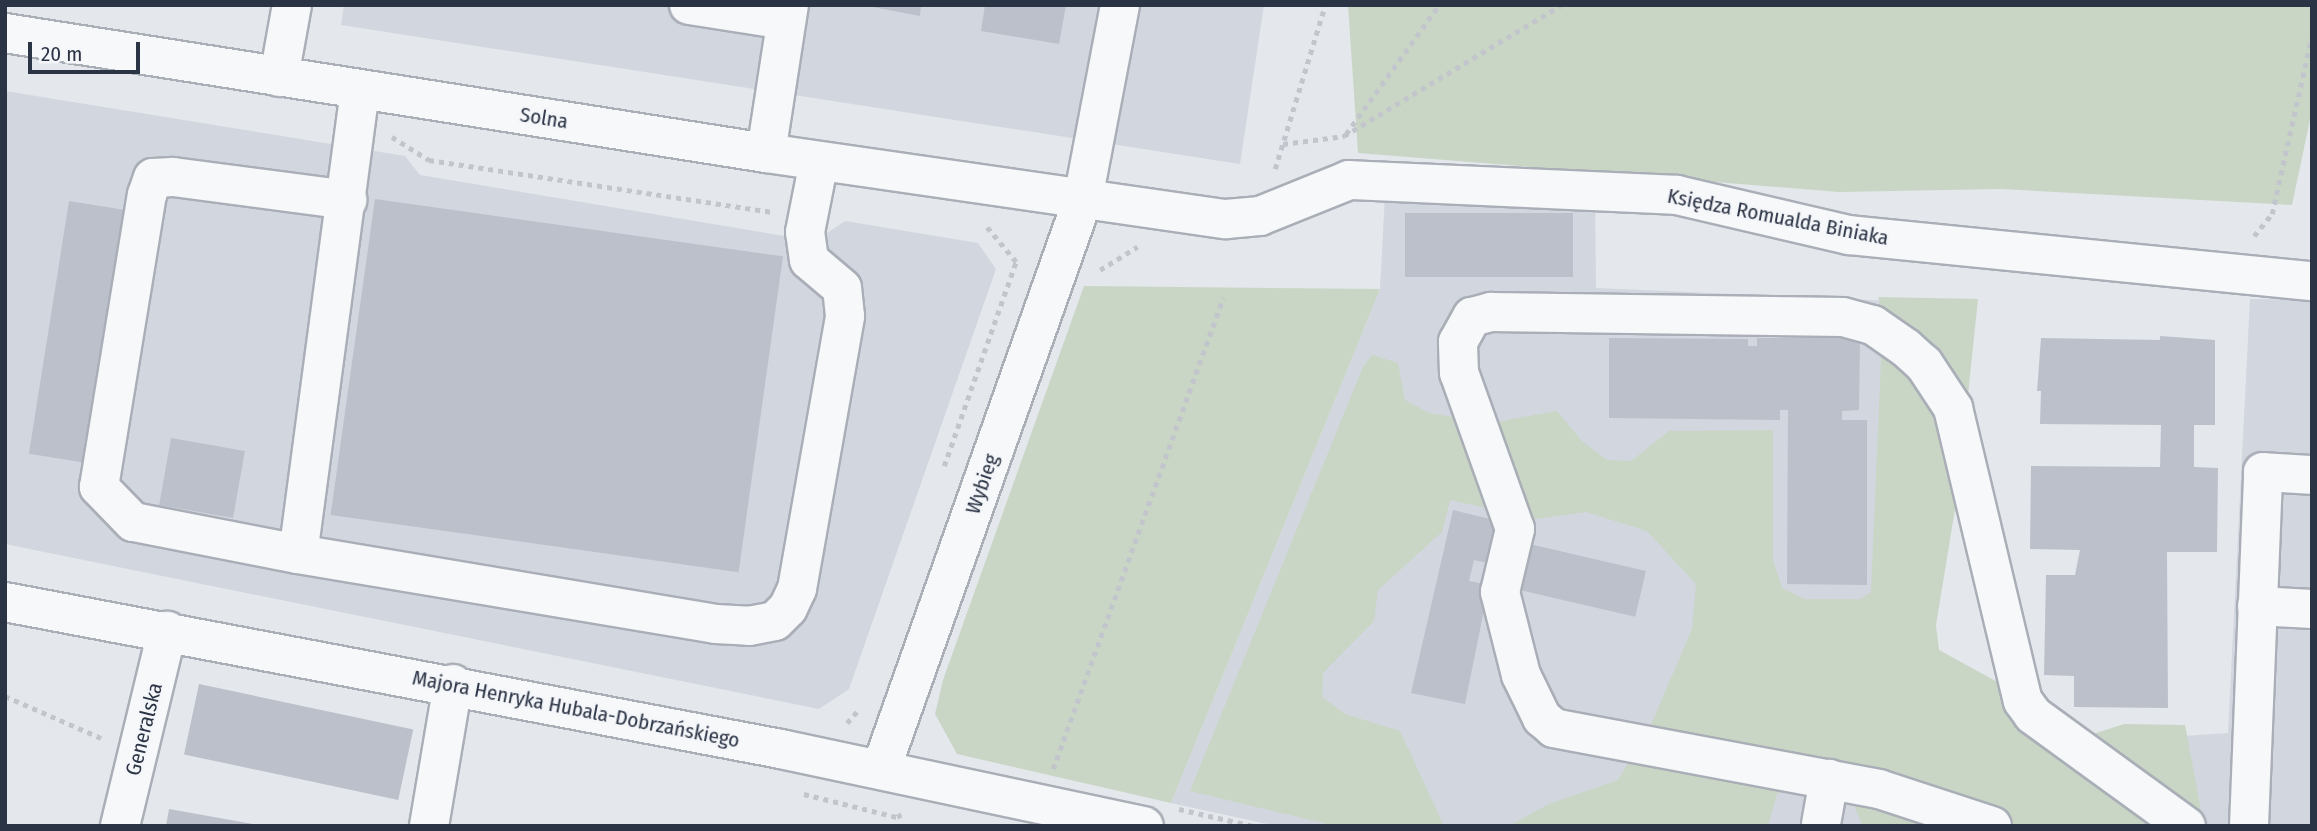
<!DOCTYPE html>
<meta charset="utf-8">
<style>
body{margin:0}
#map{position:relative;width:2317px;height:831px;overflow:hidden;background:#e4e7ec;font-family:"Fira Sans Condensed",sans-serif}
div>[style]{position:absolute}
.built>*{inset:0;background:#d2d6de}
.green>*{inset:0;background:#c9d6c5}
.building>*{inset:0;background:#bbc0ca;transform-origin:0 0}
.path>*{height:4.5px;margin-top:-2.25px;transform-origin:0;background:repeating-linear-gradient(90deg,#c2c5cb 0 5px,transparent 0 10px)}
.roads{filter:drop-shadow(2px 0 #a9aeb7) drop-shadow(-2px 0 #a9aeb7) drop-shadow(0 2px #a9aeb7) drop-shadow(0 -2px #a9aeb7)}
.minor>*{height:38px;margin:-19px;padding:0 19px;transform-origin:19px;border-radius:19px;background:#f7f8fa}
span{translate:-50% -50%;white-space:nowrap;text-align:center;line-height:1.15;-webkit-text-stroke:5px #f4f6f9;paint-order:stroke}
.street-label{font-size:21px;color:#2b3445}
.frame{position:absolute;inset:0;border:7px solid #2b3445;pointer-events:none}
.scale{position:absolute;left:28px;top:42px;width:112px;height:32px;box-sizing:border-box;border:4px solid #2b3445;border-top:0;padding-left:9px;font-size:21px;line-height:24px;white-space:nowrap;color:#2b3445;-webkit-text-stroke:5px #f4f6f9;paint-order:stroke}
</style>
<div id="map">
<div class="built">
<div style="clip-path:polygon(344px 5px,1264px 5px,1240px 164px,341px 25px)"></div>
<div style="clip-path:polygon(5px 91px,405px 156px,420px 175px,815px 241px,845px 221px,978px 243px,996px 269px,849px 689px,819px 709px,5px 544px)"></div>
<div style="clip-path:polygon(1385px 196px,1595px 197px,1596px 288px,1962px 304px,1923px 666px,1987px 749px,2228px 733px,2250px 299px,2312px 300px,2312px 826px,1277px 826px,1171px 803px,1380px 289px)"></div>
</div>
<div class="green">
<div style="clip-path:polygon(1348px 5px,2312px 5px,2312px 110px,2292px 205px,2000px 189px,1839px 192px,1358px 153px)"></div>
<div style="clip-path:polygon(1084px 286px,1380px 289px,1171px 803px,957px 754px,935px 714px,943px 680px)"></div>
<div style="clip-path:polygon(1878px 297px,1978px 299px,1958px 491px,1936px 625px,1939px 650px,2001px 684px,2081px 738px,2124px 724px,2185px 725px,2204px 826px,1863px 826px,1855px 808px,1859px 785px,1826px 771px,1777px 794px,1768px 826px,1509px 826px,1549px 804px,1618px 780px,1650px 727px,1692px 629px,1696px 584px,1647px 531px,1586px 512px,1537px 519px,1450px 500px,1442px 532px,1378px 590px,1374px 621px,1323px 673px,1322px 697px,1345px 714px,1400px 731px,1444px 826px,1336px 826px,1190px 791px,1363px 367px,1372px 355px,1398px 363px,1405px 400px,1429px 413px,1490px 423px,1557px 411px,1582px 441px,1607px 460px,1631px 461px,1669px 431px,1773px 430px,1773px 560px,1782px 588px,1804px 599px,1861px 599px,1871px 592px,1883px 314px)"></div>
</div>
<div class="building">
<div style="clip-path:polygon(862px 5px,921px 5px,920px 16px)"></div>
<div style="clip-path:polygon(985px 5px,1066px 5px,1059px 44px,981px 31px)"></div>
<div style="left:375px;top:199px;width:412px;height:319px;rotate:8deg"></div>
<div style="left:69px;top:201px;width:60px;height:256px;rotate:9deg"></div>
<div style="left:1405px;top:213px;width:168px;height:64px"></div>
<div style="clip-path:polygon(2160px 336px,2215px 340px,2215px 425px,2194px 425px,2194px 467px,2218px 468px,2217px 552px,2167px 552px,2168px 708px,2074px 707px,2074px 676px,2044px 675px,2046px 575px,2075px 575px,2080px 550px,2030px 549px,2031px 466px,2160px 467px,2161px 425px,2040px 424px,2041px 391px,2037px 391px,2041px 338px,2160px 340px)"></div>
<div style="clip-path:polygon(1609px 338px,1748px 339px,1748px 346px,1757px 346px,1757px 338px,1860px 338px,1859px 410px,1842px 411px,1842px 420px,1867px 420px,1867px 585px,1787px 584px,1788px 410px,1780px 410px,1780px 420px,1609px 418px)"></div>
<div style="left:171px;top:438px;width:75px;height:68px;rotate:10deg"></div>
<div style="clip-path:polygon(1453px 510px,1502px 522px,1492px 564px,1474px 560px,1469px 581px,1489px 585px,1465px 704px,1411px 693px)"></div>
<div style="left:1525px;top:543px;width:124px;height:47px;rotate:13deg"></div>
<div style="left:199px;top:684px;width:219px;height:72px;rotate:12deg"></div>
<div style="clip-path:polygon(169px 809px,253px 824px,253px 826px,166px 826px)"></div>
</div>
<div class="path">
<div style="left:1346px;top:134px;width:159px;rotate:-54.2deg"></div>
<div style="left:392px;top:137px;width:44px;rotate:31.9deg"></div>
<div style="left:429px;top:160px;width:346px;rotate:8.6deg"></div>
<div style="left:1283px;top:144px;width:62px;rotate:-7.5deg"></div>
<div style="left:1344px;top:136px;width:253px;rotate:-31.1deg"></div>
<div style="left:1275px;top:169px;width:171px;rotate:-73deg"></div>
<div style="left:2254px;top:236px;width:28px;rotate:-51deg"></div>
<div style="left:2272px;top:214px;width:183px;rotate:-77.4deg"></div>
<div style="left:1100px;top:270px;width:44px;rotate:-31.9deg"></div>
<div style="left:944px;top:466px;width:216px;rotate:-70.6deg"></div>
<div style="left:1016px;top:262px;width:48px;rotate:-130deg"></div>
<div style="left:5px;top:696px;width:105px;rotate:23.6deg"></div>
<div style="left:847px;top:723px;width:18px;rotate:-49deg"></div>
<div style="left:1053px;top:769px;width:501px;rotate:-70.15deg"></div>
<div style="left:804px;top:794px;width:96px;rotate:13.9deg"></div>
<div style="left:897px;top:817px;width:6px;rotate:-31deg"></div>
<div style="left:1179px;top:809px;width:76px;rotate:12.9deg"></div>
</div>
<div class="roads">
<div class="minor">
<div style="left:689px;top:5px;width:98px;rotate:8.8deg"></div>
<div style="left:5px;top:33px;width:770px;rotate:8.96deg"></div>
<div style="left:766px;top:153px;width:465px;rotate:8.2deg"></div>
<div style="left:1226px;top:219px;width:34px;rotate:-5deg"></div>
<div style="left:1260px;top:216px;width:96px;rotate:-22deg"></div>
<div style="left:1349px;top:180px;width:328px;rotate:2.6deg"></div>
<div style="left:1677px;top:195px;width:177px;rotate:13.1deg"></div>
<div style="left:1849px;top:235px;width:465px;rotate:5.7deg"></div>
<div style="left:279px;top:77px;width:73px;rotate:-79.8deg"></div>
<div style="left:360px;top:90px;width:468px;rotate:97.6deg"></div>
<div style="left:298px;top:554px;width:424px;rotate:9.5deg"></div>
<div style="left:716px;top:624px;width:33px;rotate:3deg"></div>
<div style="left:749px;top:626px;width:26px;rotate:-11deg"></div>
<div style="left:775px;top:621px;width:18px;rotate:-45deg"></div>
<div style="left:788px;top:608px;width:21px;rotate:-65deg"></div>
<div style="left:797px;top:589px;width:277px;rotate:-80deg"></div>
<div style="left:845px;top:316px;width:28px;rotate:-96deg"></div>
<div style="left:842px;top:288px;width:43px;rotate:-139.7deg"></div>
<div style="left:809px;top:260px;width:28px;rotate:-98deg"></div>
<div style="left:805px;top:232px;width:72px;rotate:-78.8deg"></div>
<div style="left:766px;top:153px;width:150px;rotate:-81.2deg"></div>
<div style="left:298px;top:554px;width:168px;rotate:-169deg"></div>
<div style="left:133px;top:522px;width:49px;rotate:-134.2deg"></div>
<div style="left:99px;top:487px;width:296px;rotate:-80.7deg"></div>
<div style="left:147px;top:195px;width:18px;rotate:-71deg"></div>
<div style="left:153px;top:178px;width:20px;rotate:-3deg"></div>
<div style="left:173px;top:177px;width:176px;rotate:7.5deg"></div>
<div style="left:5px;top:602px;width:790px;rotate:10.73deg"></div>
<div style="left:781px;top:749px;width:371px;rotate:12deg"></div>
<div style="left:2257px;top:606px;width:55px;rotate:3.1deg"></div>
<div style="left:881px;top:769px;width:605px;rotate:-70.49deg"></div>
<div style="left:1083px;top:199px;width:197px;rotate:-79.2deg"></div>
<div style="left:1821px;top:824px;width:46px;rotate:-79.9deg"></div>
<div style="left:120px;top:826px;width:201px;rotate:-76.4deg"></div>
<div style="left:429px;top:826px;width:144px;rotate:-80.4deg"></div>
<div style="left:1992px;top:826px;width:119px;rotate:-161.9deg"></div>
<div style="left:1879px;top:789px;width:331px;rotate:-169.4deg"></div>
<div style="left:1554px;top:728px;width:16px;rotate:-140deg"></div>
<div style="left:1542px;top:718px;width:48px;rotate:-116deg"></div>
<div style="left:1521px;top:675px;width:86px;rotate:-104.2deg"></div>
<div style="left:1500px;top:592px;width:65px;rotate:-76.6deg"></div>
<div style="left:1515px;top:529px;width:166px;rotate:-109.7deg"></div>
<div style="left:1459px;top:373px;width:31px;rotate:-92deg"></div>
<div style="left:1458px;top:342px;width:29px;rotate:-61deg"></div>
<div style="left:1472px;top:317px;width:20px;rotate:-15deg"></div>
<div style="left:1491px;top:312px;width:352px;rotate:0.8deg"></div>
<div style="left:1843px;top:317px;width:31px;rotate:15deg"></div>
<div style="left:1873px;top:325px;width:40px;rotate:34.9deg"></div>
<div style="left:1906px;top:348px;width:24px;rotate:42deg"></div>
<div style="left:1924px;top:364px;width:53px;rotate:56.6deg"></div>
<div style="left:1953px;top:408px;width:301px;rotate:76.6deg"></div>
<div style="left:2023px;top:701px;width:17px;rotate:54deg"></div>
<div style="left:2033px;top:715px;width:189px;rotate:36deg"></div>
<div style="left:2249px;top:826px;width:354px;rotate:-87.7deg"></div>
<div style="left:2263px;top:472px;width:49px;rotate:3.5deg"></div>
</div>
</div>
<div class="street-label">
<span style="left:544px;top:118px;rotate:9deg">Solna</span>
<span style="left:1778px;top:217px;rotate:11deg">Księdza Romualda Biniaka</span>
<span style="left:982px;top:484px;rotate:-71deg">Wybieg</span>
<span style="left:576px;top:709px;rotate:11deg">Majora Henryka Hubala-Dobrzańskiego</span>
<span style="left:144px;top:729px;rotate:-76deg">Generalska</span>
</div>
<div class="frame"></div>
<div class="scale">20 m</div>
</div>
